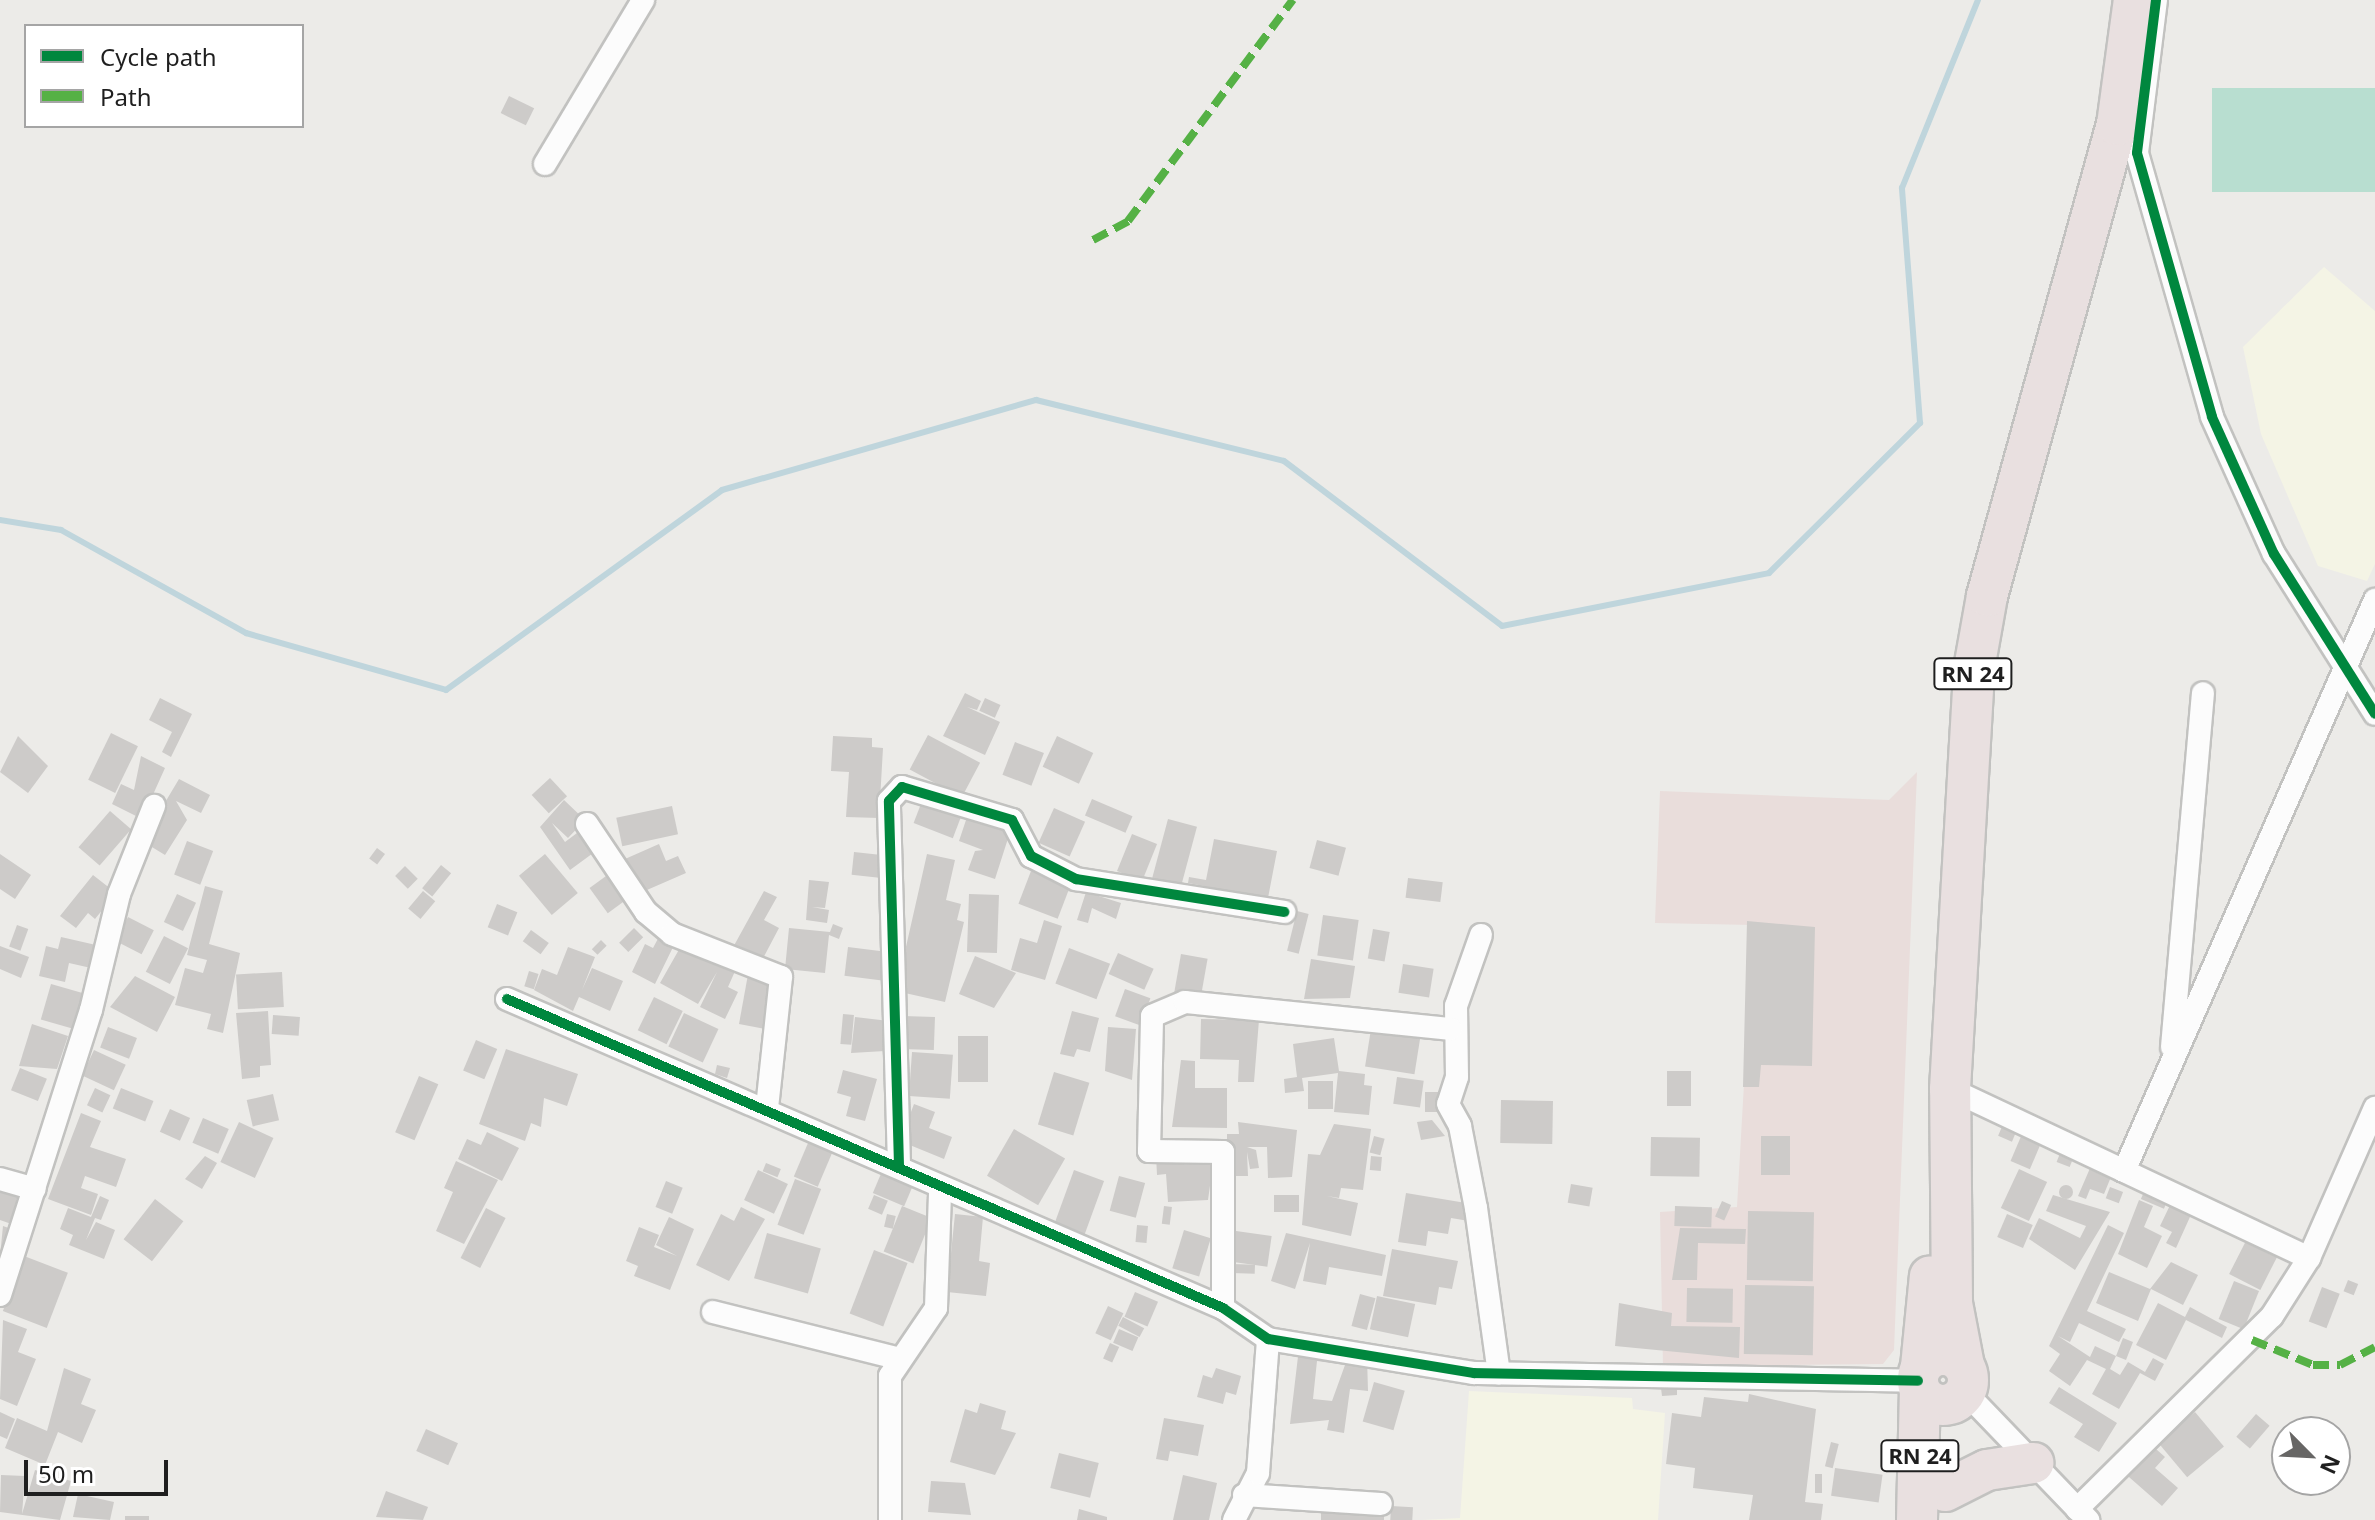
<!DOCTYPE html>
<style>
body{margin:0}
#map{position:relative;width:2375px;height:1520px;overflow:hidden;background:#ecebe8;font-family:"Noto Sans",sans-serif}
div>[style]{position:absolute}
.commercial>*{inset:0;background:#e9dddb}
.education>*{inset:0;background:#f4f4e5}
.pitch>*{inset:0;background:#b8ded0;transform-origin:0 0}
.stream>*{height:6px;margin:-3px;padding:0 3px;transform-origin:3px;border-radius:3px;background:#bfd5dc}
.building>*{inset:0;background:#cdcbc9;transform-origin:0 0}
.round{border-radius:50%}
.roads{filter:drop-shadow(2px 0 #c2c2c0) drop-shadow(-2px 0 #c2c2c0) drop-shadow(0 2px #c2c2c0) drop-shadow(0 -2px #c2c2c0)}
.street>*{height:22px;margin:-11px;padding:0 11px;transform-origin:11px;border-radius:11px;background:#fcfcfc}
.highway>*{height:40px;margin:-20px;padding:0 20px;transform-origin:20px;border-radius:20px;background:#e9e0e0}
.highway>.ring{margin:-20px;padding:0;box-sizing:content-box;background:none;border:40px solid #e9e0e0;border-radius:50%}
.quiet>*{height:8px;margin-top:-4px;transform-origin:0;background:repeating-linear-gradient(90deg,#55b145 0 16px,transparent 0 24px)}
.cycleway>*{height:10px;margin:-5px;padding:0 5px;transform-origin:5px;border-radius:5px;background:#00873e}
span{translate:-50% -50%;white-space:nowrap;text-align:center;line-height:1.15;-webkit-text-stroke:6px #fff;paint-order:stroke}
.shield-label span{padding:2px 6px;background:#fff;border:2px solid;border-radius:6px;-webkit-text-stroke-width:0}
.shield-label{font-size:22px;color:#1f1f1f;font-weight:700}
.legend{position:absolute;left:24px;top:24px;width:280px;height:104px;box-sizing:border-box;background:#fff;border:2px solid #a5a5a5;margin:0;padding:10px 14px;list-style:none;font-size:24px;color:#1f1f1f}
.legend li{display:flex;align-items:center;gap:16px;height:40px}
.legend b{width:40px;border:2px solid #a5a5a5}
.north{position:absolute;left:2271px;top:1416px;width:80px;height:80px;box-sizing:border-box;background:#fff;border:2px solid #a5a5a5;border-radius:50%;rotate:114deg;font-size:22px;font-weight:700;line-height:32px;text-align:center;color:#1f1f1f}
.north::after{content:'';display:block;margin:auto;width:28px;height:36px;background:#676665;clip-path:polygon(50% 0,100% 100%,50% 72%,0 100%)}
.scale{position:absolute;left:24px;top:1460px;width:144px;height:36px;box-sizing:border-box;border:4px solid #1f1f1f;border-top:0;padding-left:10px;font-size:24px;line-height:28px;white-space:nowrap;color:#1f1f1f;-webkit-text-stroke:6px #fff;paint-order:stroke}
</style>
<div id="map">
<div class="commercial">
<div style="clip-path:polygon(1917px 772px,1894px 1350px,1883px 1364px,1663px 1366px,1660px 1212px,1737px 1207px,1753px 925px,1655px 923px,1660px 791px,1889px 800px)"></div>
</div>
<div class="education">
<div style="clip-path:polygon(2324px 267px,2375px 311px,2375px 564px,2367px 581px,2318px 566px,2261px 434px,2243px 347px)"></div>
<div style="clip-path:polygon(1469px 1391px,1632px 1398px,1633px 1409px,1665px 1413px,1658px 1520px,1422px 1520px,1460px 1518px)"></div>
</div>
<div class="pitch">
<div style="left:2375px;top:88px;width:104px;height:163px;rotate:90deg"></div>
</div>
<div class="stream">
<div style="left:0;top:520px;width:62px;rotate:9.3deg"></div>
<div style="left:61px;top:530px;width:212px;rotate:29.1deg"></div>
<div style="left:246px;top:633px;width:208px;rotate:15.9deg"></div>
<div style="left:446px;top:690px;width:341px;rotate:-35.9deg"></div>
<div style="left:722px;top:490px;width:327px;rotate:-16deg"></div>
<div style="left:1036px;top:400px;width:255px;rotate:13.8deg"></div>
<div style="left:1284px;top:461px;width:273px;rotate:37.1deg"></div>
<div style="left:1502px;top:626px;width:272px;rotate:-11.2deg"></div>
<div style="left:1769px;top:573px;width:213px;rotate:-44.8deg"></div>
<div style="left:1920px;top:423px;width:236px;rotate:-94.4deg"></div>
<div style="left:1902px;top:188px;width:203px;rotate:-68deg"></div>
</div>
<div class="building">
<div style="left:509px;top:96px;width:28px;height:19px;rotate:26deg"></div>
<div style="clip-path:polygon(965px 693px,981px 701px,977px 710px,967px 707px,1000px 722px,985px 755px,943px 736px)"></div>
<div style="clip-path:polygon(160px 698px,192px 714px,171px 757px,162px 752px,172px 732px,149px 720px)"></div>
<div style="left:985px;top:698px;width:17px;height:14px;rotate:24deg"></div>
<div style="left:111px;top:733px;width:30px;height:52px;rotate:26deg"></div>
<div style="left:928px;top:735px;width:59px;height:39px;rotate:28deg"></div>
<div style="clip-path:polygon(18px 736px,48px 766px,28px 793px,0 772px)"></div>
<div style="clip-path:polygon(833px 736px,872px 738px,872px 747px,883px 748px,879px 818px,846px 817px,849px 772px,831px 771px)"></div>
<div style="left:1057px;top:736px;width:40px;height:34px;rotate:25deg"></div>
<div style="left:1015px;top:742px;width:31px;height:35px;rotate:21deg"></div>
<div style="clip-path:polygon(141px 756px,165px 768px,142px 819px,112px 804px,121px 784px,134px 790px)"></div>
<div style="left:550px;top:778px;width:25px;height:25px;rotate:47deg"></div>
<div style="clip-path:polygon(179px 779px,210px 795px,201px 813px,176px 801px,187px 820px,165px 855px,142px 841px)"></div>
<div style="left:924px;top:796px;width:42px;height:29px;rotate:21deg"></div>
<div style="left:1092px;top:799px;width:44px;height:18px;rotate:23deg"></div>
<div style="clip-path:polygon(564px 800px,585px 820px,568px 838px,552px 823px,565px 842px,585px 827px,600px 848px,570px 870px,540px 827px)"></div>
<div style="left:672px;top:806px;width:29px;height:57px;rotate:78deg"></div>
<div style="left:1054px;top:808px;width:34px;height:38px;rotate:24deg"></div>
<div style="left:110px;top:811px;width:28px;height:48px;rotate:41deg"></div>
<div style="clip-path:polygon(969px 811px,1012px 826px,995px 879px,968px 870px,975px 851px,983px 850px,959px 841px)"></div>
<div style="left:1168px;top:819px;width:30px;height:61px;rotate:15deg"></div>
<div style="left:1132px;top:834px;width:27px;height:40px;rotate:22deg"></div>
<div style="clip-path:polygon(1214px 839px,1277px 851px,1268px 898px,1188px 883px,1189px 877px,1206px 880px)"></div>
<div style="left:1317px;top:840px;width:30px;height:29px;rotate:15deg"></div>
<div style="left:187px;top:841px;width:28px;height:36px;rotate:21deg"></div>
<div style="clip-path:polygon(659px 844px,666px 861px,678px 856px,686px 873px,640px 893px,625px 859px)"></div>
<div style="left:377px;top:848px;width:10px;height:13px;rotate:37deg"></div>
<div style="left:854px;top:852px;width:30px;height:23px;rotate:6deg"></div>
<div style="clip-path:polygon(0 854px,31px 875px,15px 899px,0 889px)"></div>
<div style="left:545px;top:854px;width:51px;height:34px;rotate:50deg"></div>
<div style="clip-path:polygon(927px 854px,955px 860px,946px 900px,961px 904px,957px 920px,964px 922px,945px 1002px,896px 991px)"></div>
<div style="left:441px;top:865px;width:13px;height:30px;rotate:39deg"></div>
<div style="left:405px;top:866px;width:18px;height:14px;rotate:45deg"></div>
<div style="left:613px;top:871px;width:31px;height:29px;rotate:54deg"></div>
<div style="left:1031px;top:871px;width:42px;height:35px;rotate:21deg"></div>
<div style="clip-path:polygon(93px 875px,116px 893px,95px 919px,88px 913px,76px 928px,60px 916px)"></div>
<div style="left:1408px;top:878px;width:35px;height:20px;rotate:7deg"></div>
<div style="clip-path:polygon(809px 880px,829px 882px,825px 908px,812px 907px,829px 910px,827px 923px,806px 920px)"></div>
<div style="clip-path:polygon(205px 886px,223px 891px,209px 944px,240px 953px,223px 1033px,207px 1029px,211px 1014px,175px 1005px,185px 968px,203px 973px,207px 960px,187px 955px)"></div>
<div style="left:423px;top:891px;width:16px;height:23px;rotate:40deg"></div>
<div style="clip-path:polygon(764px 891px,777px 897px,764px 920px,779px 928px,759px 966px,731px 951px)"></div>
<div style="clip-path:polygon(1086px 892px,1121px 903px,1116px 919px,1092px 908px,1088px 923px,1077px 920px)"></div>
<div style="left:177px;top:894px;width:21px;height:31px;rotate:25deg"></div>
<div style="left:969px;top:894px;width:30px;height:58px;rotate:2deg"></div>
<div style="left:497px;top:904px;width:22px;height:25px;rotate:22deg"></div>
<div style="left:1297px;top:911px;width:12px;height:41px;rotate:14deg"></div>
<div style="left:1323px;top:915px;width:36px;height:41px;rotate:8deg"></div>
<div style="left:128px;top:917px;width:29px;height:27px;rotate:27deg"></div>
<div style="clip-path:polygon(1044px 920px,1062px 926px,1045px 980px,1011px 970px,1020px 938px,1037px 943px)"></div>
<div style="clip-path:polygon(1747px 921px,1815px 927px,1812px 1066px,1761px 1065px,1759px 1087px,1743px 1087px)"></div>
<div style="clip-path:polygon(833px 924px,843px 928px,839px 939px,829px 935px,825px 973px,785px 969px,789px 928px,830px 932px)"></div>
<div style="left:17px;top:925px;width:12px;height:23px;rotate:20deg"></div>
<div style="left:634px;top:928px;width:13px;height:21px;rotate:45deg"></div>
<div style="left:1373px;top:929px;width:17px;height:30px;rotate:10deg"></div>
<div style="left:531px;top:930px;width:22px;height:14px;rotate:36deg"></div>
<div style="clip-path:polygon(661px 933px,676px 941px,655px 984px,632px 972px,645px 944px,653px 948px)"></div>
<div style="left:164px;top:936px;width:27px;height:40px;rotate:27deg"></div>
<div style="clip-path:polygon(61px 937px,96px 945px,91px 968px,69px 963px,65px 982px,39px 976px,46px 946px,58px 949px)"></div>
<div style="clip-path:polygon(685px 939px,736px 969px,728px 987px,738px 992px,725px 1019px,700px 1007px,717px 972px,698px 1004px,660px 983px)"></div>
<div style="left:601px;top:940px;width:8px;height:13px;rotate:45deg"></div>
<div style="clip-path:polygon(0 946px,29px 957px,21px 978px,0 969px)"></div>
<div style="clip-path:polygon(568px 947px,595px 957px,582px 990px,592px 968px,623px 981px,610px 1011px,579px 997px,573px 1011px,534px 990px,542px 969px,557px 975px)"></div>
<div style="left:848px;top:947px;width:38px;height:29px;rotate:7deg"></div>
<div style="left:1069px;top:948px;width:44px;height:38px;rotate:21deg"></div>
<div style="left:1118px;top:953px;width:39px;height:23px;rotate:24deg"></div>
<div style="left:1181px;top:954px;width:27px;height:39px;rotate:10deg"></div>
<div style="clip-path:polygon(975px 956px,1016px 973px,994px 1008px,959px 994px)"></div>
<div style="clip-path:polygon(1311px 959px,1355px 966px,1350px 998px,1304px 999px)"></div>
<div style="left:1403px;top:964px;width:31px;height:29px;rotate:9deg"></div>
<div style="clip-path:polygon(749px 969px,775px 983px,765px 1029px,739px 1024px)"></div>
<div style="left:529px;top:971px;width:10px;height:16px;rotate:17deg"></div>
<div style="left:282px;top:972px;width:35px;height:46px;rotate:87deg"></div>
<div style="clip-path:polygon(135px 976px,175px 997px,157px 1032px,110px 1007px)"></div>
<div style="left:51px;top:984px;width:40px;height:37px;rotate:16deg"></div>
<div style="left:1125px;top:989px;width:27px;height:29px;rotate:20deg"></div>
<div style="left:654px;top:997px;width:32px;height:37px;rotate:26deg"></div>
<div style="clip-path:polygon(268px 1011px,271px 1065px,260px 1066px,260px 1077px,242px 1079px,236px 1013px)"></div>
<div style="clip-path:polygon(1072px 1011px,1099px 1018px,1090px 1052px,1077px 1049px,1074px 1057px,1060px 1054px)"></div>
<div style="left:684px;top:1013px;width:38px;height:37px;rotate:25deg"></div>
<div style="left:843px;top:1014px;width:11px;height:30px;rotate:5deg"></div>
<div style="left:273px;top:1015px;width:27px;height:19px;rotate:4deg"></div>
<div style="left:903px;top:1016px;width:32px;height:33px;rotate:2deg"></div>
<div style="clip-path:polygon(855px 1017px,889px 1021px,885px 1051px,851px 1053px)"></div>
<div style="clip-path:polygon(1201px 1019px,1259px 1020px,1254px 1082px,1238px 1082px,1239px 1060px,1200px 1059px)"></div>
<div style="clip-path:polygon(32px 1024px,68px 1036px,57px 1069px,19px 1066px)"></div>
<div style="left:108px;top:1027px;width:31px;height:22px;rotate:21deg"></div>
<div style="clip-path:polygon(1108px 1027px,1136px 1029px,1132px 1080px,1105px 1071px)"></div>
<div style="left:1371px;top:1029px;width:50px;height:38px;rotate:9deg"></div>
<div style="left:958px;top:1036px;width:30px;height:46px"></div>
<div style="clip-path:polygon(1334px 1038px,1339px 1071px,1365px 1074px,1364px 1085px,1372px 1086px,1369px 1115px,1334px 1112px,1338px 1073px,1302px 1078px,1304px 1091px,1285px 1093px,1284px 1079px,1297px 1077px,1293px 1044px)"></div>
<div style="left:476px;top:1040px;width:23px;height:33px;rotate:23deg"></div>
<div style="clip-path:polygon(506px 1049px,578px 1074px,567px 1106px,544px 1098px,541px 1127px,531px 1123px,525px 1141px,479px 1124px)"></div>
<div style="left:94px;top:1050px;width:35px;height:28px;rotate:25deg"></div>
<div style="left:912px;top:1052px;width:41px;height:44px;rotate:4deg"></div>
<div style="clip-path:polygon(1181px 1060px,1195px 1061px,1195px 1088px,1227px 1088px,1227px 1128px,1172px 1127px)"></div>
<div style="clip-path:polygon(717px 1065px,730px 1068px,727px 1078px,715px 1074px)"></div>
<div style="left:20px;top:1068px;width:29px;height:24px;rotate:22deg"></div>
<div style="clip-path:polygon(843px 1070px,877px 1079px,865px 1121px,846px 1116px,851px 1097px,837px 1093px)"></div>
<div style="left:1667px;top:1071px;width:24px;height:35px"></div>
<div style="left:1054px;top:1072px;width:37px;height:55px;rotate:17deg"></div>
<div style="left:419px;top:1076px;width:21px;height:61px;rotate:23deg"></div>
<div style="left:1397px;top:1077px;width:27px;height:27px;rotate:8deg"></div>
<div style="left:1308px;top:1081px;width:25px;height:28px"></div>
<div style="left:95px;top:1088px;width:17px;height:19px;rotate:25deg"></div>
<div style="left:121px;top:1088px;width:35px;height:22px;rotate:22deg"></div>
<div style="left:1425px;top:1092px;width:19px;height:20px"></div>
<div style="left:273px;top:1094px;width:27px;height:27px;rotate:77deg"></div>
<div style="left:1501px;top:1100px;width:52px;height:43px;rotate:1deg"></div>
<div style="clip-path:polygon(914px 1104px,935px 1112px,929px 1128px,952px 1137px,944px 1159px,900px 1141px)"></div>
<div style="left:170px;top:1109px;width:22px;height:25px;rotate:24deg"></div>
<div style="clip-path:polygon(81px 1113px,101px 1121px,90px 1147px,126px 1159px,116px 1187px,85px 1176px,81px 1188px,98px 1194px,91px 1215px,48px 1199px)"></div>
<div style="left:203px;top:1118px;width:28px;height:27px;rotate:23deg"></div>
<div style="clip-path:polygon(1432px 1120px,1445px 1136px,1421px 1140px,1417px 1122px)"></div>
<div style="left:239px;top:1122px;width:38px;height:44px;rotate:25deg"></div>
<div style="clip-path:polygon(1238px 1122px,1297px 1130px,1292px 1177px,1268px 1178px,1267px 1147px,1247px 1147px,1256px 1150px,1259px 1168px,1250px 1169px,1247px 1152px,1248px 1176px,1227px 1176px,1227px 1134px,1239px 1134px)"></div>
<div style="left:2004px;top:1122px;width:15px;height:15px;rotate:23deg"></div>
<div style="clip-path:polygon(1334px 1124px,1371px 1129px,1363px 1190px,1341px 1188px,1339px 1198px,1327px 1196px,1358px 1203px,1351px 1236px,1302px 1225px,1308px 1154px,1320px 1155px)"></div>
<div style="left:2025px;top:1127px;width:21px;height:37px;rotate:23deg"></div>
<div style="left:1014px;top:1129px;width:59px;height:54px;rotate:30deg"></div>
<div style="clip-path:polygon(487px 1132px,519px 1148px,502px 1181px,458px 1159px,467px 1139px,481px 1145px)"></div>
<div style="left:811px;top:1136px;width:26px;height:44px;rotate:23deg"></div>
<div style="left:1374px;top:1136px;width:11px;height:17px;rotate:15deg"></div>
<div style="left:1761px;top:1136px;width:29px;height:39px"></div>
<div style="left:1651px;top:1137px;width:49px;height:39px;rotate:1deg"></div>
<div style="left:2062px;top:1148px;width:14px;height:15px;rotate:21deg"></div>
<div style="clip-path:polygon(1183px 1154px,1184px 1165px,1213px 1164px,1208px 1200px,1168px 1202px,1166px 1174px,1157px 1175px,1156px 1155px)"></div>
<div style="clip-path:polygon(205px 1156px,217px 1163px,202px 1189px,185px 1179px)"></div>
<div style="left:1371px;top:1156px;width:11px;height:14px;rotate:5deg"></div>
<div style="clip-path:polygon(2094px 1159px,2115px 1167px,2104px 1194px,2090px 1189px,2086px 1199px,2078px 1196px)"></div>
<div style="clip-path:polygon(456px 1161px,498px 1180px,464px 1244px,436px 1231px,453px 1192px,444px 1188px)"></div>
<div style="left:766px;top:1163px;width:16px;height:9px;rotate:22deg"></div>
<div style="left:883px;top:1169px;width:34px;height:26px;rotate:23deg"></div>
<div style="left:2019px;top:1169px;width:31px;height:43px;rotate:25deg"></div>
<div style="left:758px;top:1170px;width:33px;height:33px;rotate:25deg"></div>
<div style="left:1074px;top:1170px;width:32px;height:58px;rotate:20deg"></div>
<div style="left:1119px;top:1176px;width:27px;height:36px;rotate:15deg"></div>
<div style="left:795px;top:1179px;width:28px;height:49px;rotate:21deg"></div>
<div style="left:666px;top:1181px;width:18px;height:28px;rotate:22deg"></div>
<div style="clip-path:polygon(0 1182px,21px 1189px,16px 1201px,28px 1206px,20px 1227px,0 1220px)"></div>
<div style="left:1571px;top:1184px;width:22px;height:19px;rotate:10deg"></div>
<div class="round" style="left:2059px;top:1185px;width:14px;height:14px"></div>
<div style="left:2110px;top:1187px;width:14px;height:12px;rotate:21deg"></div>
<div style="left:2146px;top:1187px;width:25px;height:13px;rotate:23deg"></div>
<div style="clip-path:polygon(1406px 1193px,1472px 1204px,1469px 1221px,1451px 1218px,1448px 1234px,1428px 1231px,1426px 1246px,1398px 1242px)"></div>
<div style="left:874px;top:1195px;width:15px;height:15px;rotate:23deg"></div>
<div style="left:1274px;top:1195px;width:25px;height:17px"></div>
<div style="clip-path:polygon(2053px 1195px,2110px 1212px,2075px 1270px,2029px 1239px,2039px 1218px,2080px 1238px,2086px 1226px,2046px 1211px)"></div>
<div style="clip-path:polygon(100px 1196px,109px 1200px,101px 1220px,95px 1218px,86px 1240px,96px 1222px,115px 1230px,104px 1259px,69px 1245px,73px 1235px,60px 1229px,68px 1208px,91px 1217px)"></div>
<div style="left:155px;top:1199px;width:36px;height:51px;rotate:38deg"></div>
<div style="clip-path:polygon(2173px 1199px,2194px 1208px,2176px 1248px,2166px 1243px,2172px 1232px,2160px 1226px)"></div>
<div style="clip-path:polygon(2139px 1200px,2153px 1206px,2144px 1227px,2162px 1236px,2147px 1268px,2118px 1254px)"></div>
<div style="left:1722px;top:1201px;width:10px;height:17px;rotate:24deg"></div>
<div style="left:902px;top:1206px;width:32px;height:49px;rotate:22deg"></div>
<div style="left:1164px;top:1206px;width:8px;height:18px;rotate:7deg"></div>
<div style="left:1675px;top:1206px;width:37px;height:20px;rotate:2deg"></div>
<div style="clip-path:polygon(741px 1207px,765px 1219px,729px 1281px,696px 1265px,721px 1214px,734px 1221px)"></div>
<div style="left:486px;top:1208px;width:22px;height:56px;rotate:27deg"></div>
<div style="left:1748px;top:1211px;width:66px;height:69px;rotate:1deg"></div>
<div style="left:887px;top:1214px;width:9px;height:13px;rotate:13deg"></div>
<div style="clip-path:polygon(955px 1214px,983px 1217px,979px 1261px,990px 1263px,986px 1296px,947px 1292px)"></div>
<div style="left:2007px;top:1214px;width:28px;height:25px;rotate:23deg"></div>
<div style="clip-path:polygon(669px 1217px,694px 1229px,670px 1290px,634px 1276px,638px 1266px,626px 1261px,639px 1227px,659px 1235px,654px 1247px,677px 1256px,656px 1245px)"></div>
<div style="left:1137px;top:1225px;width:11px;height:17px;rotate:5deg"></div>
<div style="clip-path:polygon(2108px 1225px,2124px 1233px,2087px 1311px,2126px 1329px,2119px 1342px,2079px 1323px,2070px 1342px,2058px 1336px,2090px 1357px,2095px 1346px,2116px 1356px,2123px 1338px,2133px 1342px,2126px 1360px,2116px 1356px,2110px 1369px,2120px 1375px,2128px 1362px,2145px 1372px,2153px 1358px,2164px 1364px,2155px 1381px,2140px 1373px,2119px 1409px,2092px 1394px,2106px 1369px,2087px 1360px,2070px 1386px,2049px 1371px,2060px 1354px,2049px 1346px)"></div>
<div style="clip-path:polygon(3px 1226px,17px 1231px,6px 1258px,0 1256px)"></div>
<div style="clip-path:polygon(1680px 1228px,1746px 1229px,1745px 1244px,1698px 1243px,1697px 1280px,1672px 1280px)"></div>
<div style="left:1184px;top:1230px;width:28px;height:40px;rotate:17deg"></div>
<div style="left:1236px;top:1231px;width:36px;height:31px;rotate:8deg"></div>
<div style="left:767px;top:1233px;width:56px;height:47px;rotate:16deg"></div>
<div style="clip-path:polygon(1286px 1233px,1386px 1255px,1382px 1276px,1329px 1267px,1326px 1285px,1303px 1281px,1310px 1243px,1295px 1289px,1271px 1281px)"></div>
<div style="left:2250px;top:1233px;width:35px;height:46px;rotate:27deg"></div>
<div style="clip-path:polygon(1392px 1249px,1458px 1261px,1452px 1289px,1439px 1287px,1436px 1305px,1383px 1296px)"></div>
<div style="left:874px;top:1250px;width:36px;height:68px;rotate:21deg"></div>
<div style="left:24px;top:1256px;width:47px;height:59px;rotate:21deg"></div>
<div style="clip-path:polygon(2171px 1262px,2198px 1275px,2183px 1305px,2151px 1289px,2138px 1321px,2096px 1303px,2109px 1272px,2150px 1289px)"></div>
<div style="left:1232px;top:1264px;width:23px;height:9px;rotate:2deg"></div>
<div style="left:2348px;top:1280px;width:11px;height:12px;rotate:22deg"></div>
<div style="left:2234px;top:1281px;width:27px;height:41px;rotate:22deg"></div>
<div style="left:1745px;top:1285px;width:69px;height:69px;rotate:1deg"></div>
<div style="left:2322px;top:1287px;width:19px;height:37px;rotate:21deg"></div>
<div style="left:1687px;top:1288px;width:46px;height:34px;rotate:1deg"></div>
<div style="left:1135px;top:1292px;width:25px;height:27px;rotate:23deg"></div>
<div style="left:1360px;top:1294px;width:16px;height:33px;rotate:15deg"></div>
<div style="left:1377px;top:1296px;width:39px;height:34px;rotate:12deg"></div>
<div style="clip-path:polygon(1619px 1303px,1672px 1313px,1671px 1326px,1740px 1327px,1739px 1358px,1615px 1346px)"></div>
<div style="clip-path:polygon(2158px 1303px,2185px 1317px,2190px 1307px,2227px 1327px,2222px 1338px,2186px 1320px,2166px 1360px,2136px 1345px)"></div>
<div style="left:1108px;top:1306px;width:17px;height:30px;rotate:25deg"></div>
<div style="left:1123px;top:1317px;width:24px;height:10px;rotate:28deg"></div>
<div style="clip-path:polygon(3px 1320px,27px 1329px,18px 1352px,36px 1359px,17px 1406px,0 1399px)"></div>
<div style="left:1119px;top:1329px;width:21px;height:15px;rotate:23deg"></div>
<div style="left:1110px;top:1343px;width:10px;height:17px;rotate:24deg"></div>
<div style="clip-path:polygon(evenodd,1299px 1348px,1367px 1357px,1368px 1391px,1350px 1389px,1344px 1433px,1327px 1430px,1329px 1420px,1290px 1424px,1299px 1348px,1317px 1361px,1345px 1365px,1332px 1401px,1313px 1399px,1317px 1361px)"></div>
<div style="clip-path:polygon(64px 1368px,91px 1379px,81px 1404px,96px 1410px,82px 1443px,58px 1432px,45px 1465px,5px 1448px,17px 1418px,47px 1431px)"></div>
<div style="clip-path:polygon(1216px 1368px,1241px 1376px,1236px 1395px,1226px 1392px,1223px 1404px,1197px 1397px,1203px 1375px,1212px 1378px)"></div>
<div style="left:1374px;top:1382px;width:32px;height:41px;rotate:16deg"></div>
<div style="clip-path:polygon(1677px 1386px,1677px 1395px,1662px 1396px,1661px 1388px)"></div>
<div style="clip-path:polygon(2059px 1387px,2117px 1423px,2099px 1452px,2074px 1437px,2083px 1424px,2049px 1403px)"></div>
<div style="clip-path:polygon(1749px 1394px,1816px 1409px,1805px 1502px,1823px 1504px,1821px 1520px,1749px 1520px,1753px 1495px,1693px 1488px,1695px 1468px,1666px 1464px,1672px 1413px,1701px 1417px,1704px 1397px,1748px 1402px)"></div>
<div style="clip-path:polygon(980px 1403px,1006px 1411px,1001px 1429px,1016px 1433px,995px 1475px,950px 1462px,965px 1409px,977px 1413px)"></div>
<div style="clip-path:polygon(0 1412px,15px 1419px,7px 1439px,0 1436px)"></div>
<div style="left:2195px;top:1412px;width:45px;height:48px;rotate:50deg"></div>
<div style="left:2256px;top:1414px;width:18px;height:30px;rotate:41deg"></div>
<div style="clip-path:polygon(1164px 1418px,1204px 1425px,1198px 1456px,1170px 1451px,1168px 1461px,1156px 1459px)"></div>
<div style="left:426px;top:1429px;width:35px;height:24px;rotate:24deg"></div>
<div style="clip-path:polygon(2147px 1441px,2165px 1457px,2155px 1468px,2178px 1488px,2162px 1506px,2121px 1470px)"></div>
<div style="left:1831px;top:1442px;width:8px;height:25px;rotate:14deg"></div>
<div style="left:1059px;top:1453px;width:41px;height:36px;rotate:14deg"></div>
<div style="left:1835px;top:1468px;width:48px;height:28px;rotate:8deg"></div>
<div style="clip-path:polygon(35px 1470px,71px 1481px,60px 1520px,0 1512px,1px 1475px,25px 1476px,22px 1514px)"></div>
<div style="left:1815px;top:1474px;width:7px;height:19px"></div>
<div style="clip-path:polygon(1183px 1475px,1217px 1483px,1209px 1520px,1173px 1520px)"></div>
<div style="clip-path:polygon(931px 1481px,965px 1483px,971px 1515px,928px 1512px)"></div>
<div style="clip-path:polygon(386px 1491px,428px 1507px,423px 1520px,376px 1517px)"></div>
<div style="clip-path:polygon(78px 1494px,114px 1502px,110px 1520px,73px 1517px)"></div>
<div style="left:1391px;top:1506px;width:22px;height:14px;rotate:3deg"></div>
<div style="clip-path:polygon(1079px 1509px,1107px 1517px,1107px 1520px,1077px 1520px)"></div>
<div style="left:1321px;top:1513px;width:63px;height:7px"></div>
<div style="left:125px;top:1516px;width:24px;height:4px"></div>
</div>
<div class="roads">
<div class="street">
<div style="left:2156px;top:0;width:154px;rotate:97.1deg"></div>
<div style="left:2137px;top:153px;width:274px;rotate:74.1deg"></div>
<div style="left:2212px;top:417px;width:150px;rotate:65.7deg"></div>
<div style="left:2274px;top:554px;width:189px;rotate:57.7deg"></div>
<div style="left:545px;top:164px;width:191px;rotate:-59.1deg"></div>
<div style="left:587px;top:824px;width:106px;rotate:56.2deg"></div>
<div style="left:646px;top:912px;width:34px;rotate:40deg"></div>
<div style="left:672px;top:934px;width:117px;rotate:21.5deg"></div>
<div style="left:781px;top:977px;width:132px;rotate:96.1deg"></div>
<div style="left:1481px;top:935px;width:75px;rotate:109.4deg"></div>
<div style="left:1456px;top:1006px;width:71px;rotate:89.2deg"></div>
<div style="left:1457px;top:1077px;width:28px;rotate:108deg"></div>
<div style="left:1448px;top:1104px;width:25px;rotate:61deg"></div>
<div style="left:1460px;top:1126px;width:84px;rotate:79deg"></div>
<div style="left:1476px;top:1208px;width:167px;rotate:82.1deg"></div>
<div style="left:507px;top:999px;width:780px;rotate:23.34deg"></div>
<div style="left:1223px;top:1308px;width:55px;rotate:34.6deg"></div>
<div style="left:1268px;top:1339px;width:209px;rotate:9.4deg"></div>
<div style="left:1474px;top:1373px;width:444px;rotate:1deg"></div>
<div style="left:2172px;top:1047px;width:355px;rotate:-85deg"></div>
<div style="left:1950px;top:1089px;width:397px;rotate:25.2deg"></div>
<div style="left:899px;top:1165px;width:364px;rotate:-91.6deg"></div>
<div style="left:889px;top:801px;width:19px;rotate:-47deg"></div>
<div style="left:902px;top:787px;width:115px;rotate:16.7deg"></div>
<div style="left:1012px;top:820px;width:41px;rotate:62.2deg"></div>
<div style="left:1031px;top:856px;width:51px;rotate:27.1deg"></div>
<div style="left:1076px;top:879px;width:211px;rotate:9deg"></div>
<div style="left:2124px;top:1171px;width:624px;rotate:-66.27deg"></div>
<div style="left:0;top:1179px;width:36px;rotate:16deg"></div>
<div style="left:0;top:1295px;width:299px;rotate:-72.3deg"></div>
<div style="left:91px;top:1010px;width:119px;rotate:-76.4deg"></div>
<div style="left:119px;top:894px;width:95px;rotate:-68.3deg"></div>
<div style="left:1223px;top:1308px;width:156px;rotate:-90deg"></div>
<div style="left:1223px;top:1152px;width:74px;rotate:-179.2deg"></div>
<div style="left:1149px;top:1151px;width:135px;rotate:-88.7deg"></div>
<div style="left:1152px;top:1016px;width:36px;rotate:-23deg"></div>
<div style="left:1185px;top:1002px;width:267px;rotate:5.8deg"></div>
<div style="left:713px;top:1312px;width:193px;rotate:14.1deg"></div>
<div style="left:1965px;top:1392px;width:178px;rotate:46.1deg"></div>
<div style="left:1244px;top:1495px;width:137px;rotate:3.8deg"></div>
<div style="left:2077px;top:1509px;width:274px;rotate:-44.7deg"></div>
<div style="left:2272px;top:1316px;width:69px;rotate:-57.5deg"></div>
<div style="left:2309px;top:1258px;width:164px;rotate:-66.3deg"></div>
<div style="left:890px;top:1520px;width:144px;rotate:-90deg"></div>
<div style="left:890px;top:1376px;width:82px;rotate:-55.9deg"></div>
<div style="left:936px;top:1308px;width:117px;rotate:-88deg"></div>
<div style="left:1234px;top:1520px;width:53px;rotate:-62.9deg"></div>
<div style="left:1258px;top:1473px;width:134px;rotate:-85.7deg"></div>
</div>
<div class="highway">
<div class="ring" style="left:1918px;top:1355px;width:10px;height:10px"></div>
<div style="left:1964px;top:1366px;width:64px;rotate:-100.8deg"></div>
<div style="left:1952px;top:1303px;width:214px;rotate:-90.5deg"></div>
<div style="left:1950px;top:1089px;width:421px;rotate:-86.7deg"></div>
<div style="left:1974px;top:669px;width:74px;rotate:-79.9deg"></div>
<div style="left:1987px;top:596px;width:489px;rotate:-74.6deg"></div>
<div style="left:2117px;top:125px;width:126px;rotate:-82.3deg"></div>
<div style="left:1921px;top:1367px;width:91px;rotate:-84.4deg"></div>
<div style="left:1945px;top:1491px;width:47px;rotate:-26.6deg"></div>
<div style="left:1987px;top:1470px;width:47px;rotate:-8.7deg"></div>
<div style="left:1917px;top:1520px;width:129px;rotate:-88.7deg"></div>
</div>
</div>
<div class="quiet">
<div style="left:1093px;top:240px;width:40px;rotate:-28deg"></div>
<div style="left:1128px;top:221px;width:276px;rotate:-53.3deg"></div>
<div style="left:2252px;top:1340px;width:66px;rotate:22.3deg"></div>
<div style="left:2313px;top:1365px;width:27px"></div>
<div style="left:2340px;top:1365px;width:39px;rotate:-27deg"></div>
</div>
<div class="cycleway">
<div style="left:2156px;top:0;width:154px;rotate:97.1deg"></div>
<div style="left:2137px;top:153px;width:274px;rotate:74.1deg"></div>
<div style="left:2212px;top:417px;width:150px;rotate:65.7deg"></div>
<div style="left:2274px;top:554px;width:189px;rotate:57.7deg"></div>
<div style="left:507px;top:999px;width:780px;rotate:23.34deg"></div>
<div style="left:1223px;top:1308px;width:55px;rotate:34.6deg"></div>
<div style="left:1268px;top:1339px;width:209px;rotate:9.4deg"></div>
<div style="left:1474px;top:1373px;width:444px;rotate:1deg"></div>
<div style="left:899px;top:1165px;width:364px;rotate:-91.6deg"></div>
<div style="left:889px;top:801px;width:19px;rotate:-47deg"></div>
<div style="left:902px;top:787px;width:115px;rotate:16.7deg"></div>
<div style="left:1012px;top:820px;width:41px;rotate:62.2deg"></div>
<div style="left:1031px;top:856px;width:51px;rotate:27.1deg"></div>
<div style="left:1076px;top:879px;width:211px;rotate:9deg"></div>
</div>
<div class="shield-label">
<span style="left:1973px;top:674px">RN 24</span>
<span style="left:1920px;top:1456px">RN 24</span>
</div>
<ul class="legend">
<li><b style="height:10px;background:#00873e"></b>Cycle path</li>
<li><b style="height:10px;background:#55b145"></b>Path</li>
</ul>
<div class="north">N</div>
<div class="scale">50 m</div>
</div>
